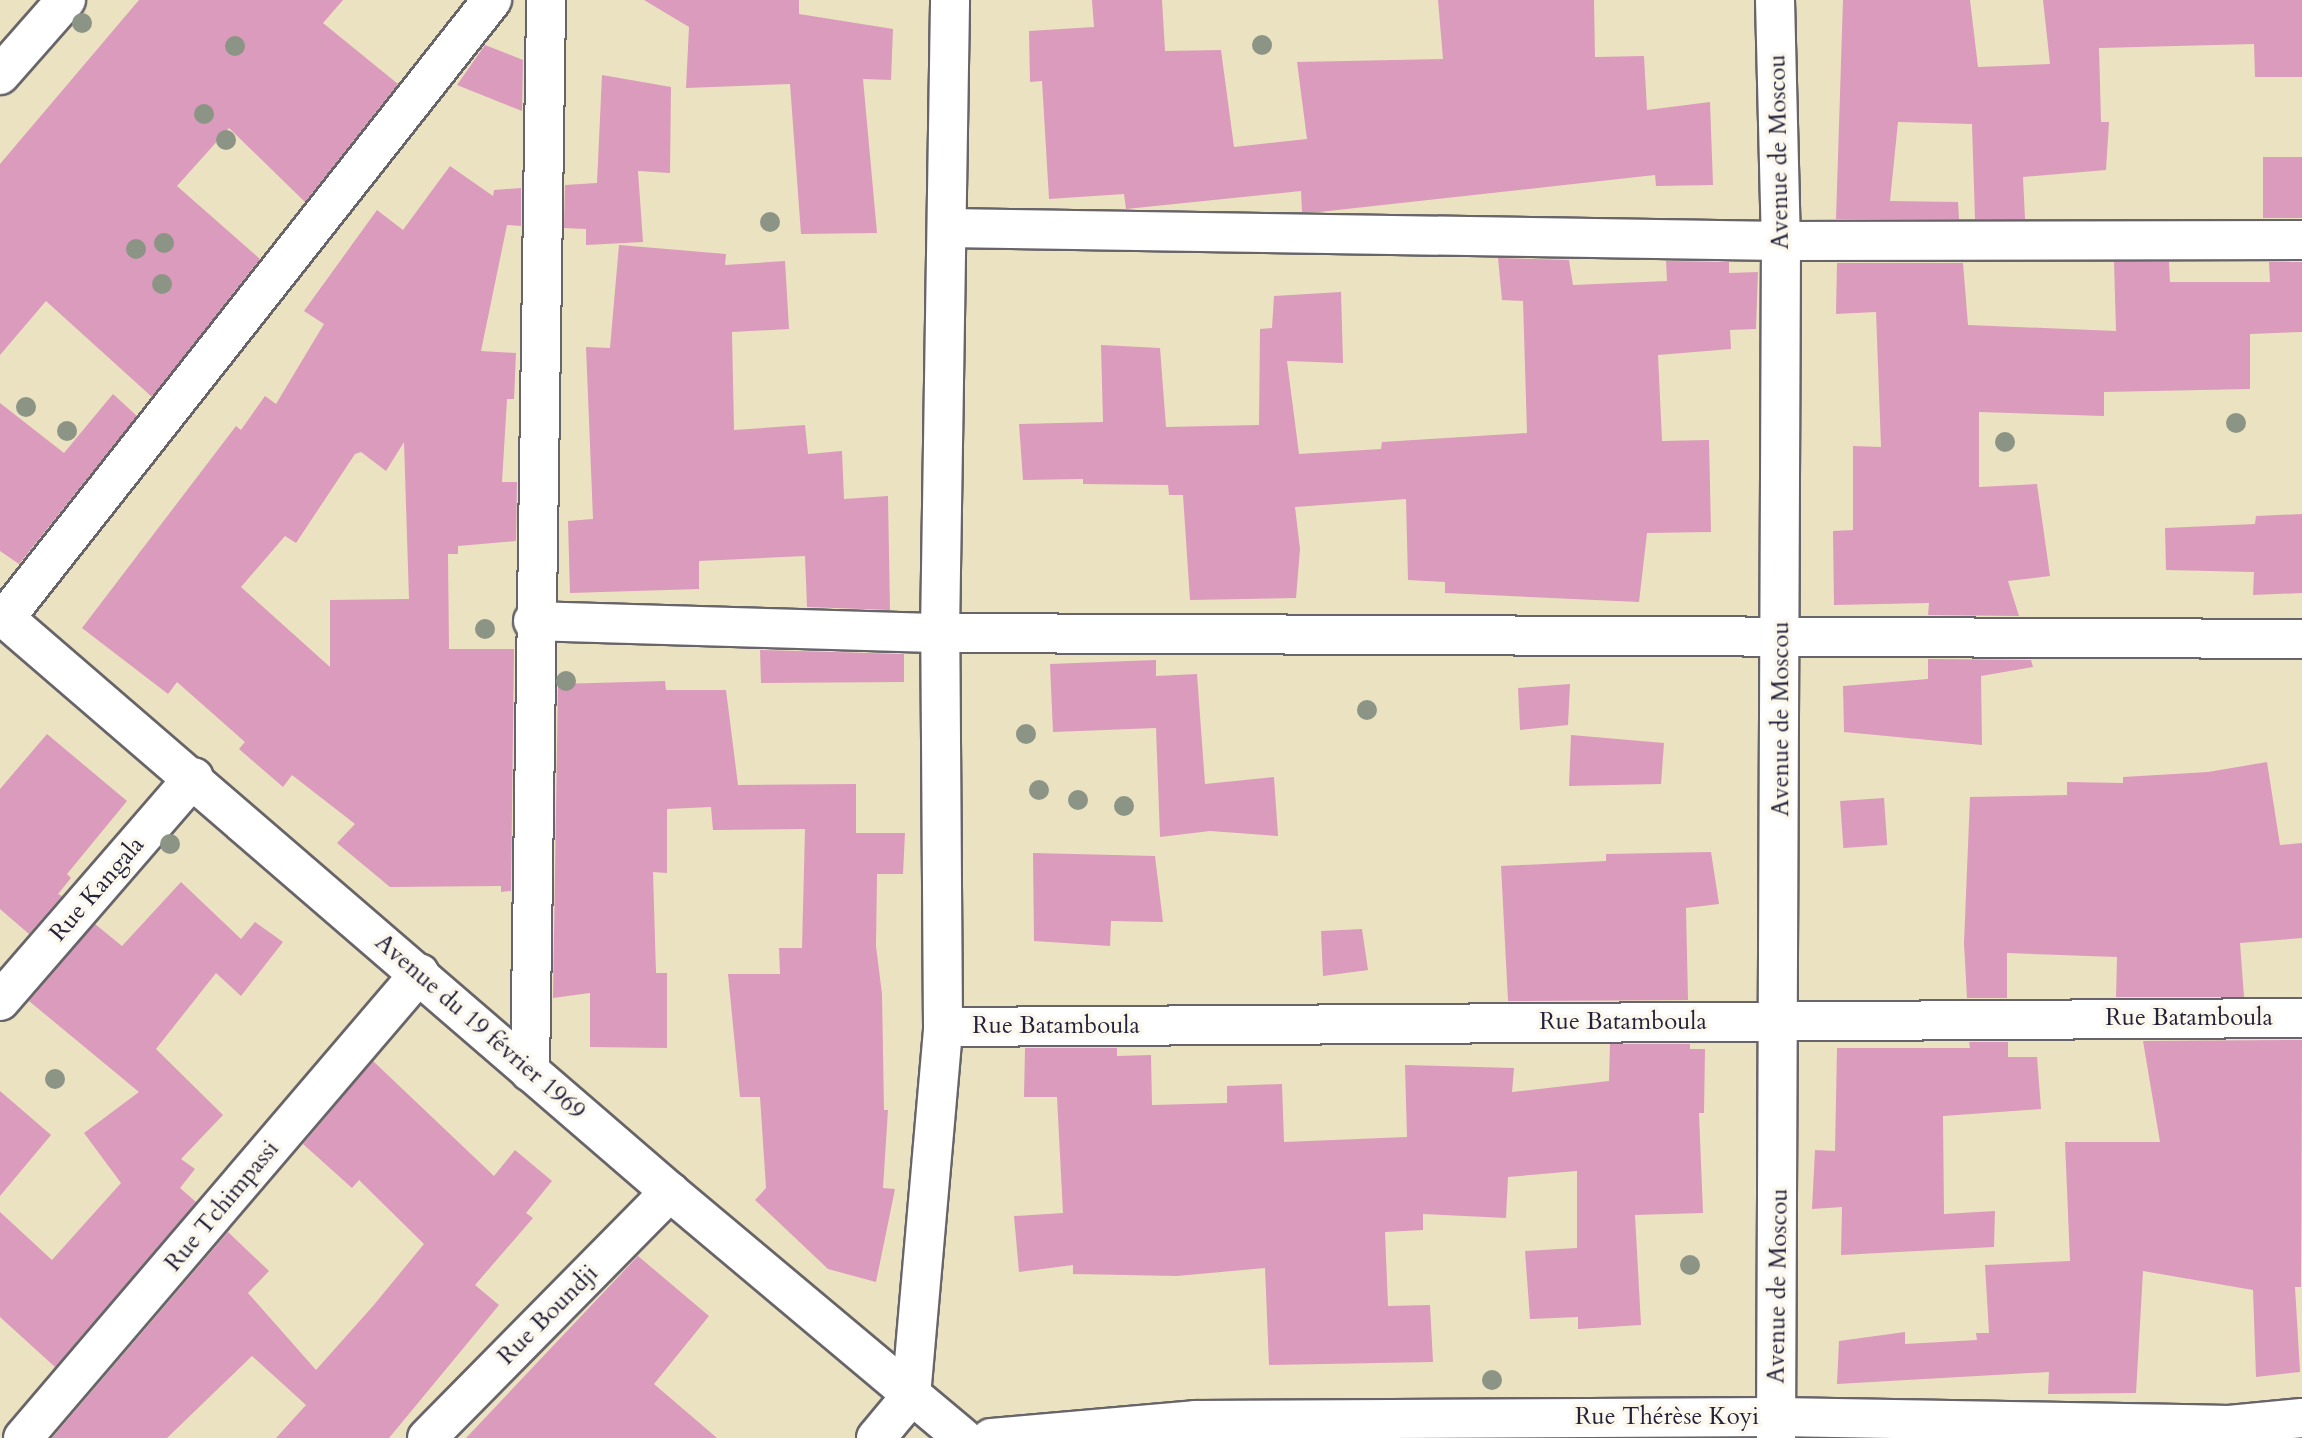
<!DOCTYPE html>
<meta charset="utf-8">
<style>
body{margin:0}
#map{position:relative;width:2302px;height:1438px;overflow:hidden;background:#ebe2c1;font-family:Cardo,serif}
div>[style]{position:absolute}
.building>*{inset:0;background:#db9bbc;transform-origin:0 0}
.roads{filter:drop-shadow(2px 0 #68656a) drop-shadow(-2px 0 #68656a) drop-shadow(0 2px #68656a) drop-shadow(0 -2px #68656a)}
.minor>*{height:38px;margin:-19px;padding:0 19px;transform-origin:19px;border-radius:19px;background:#fff}
.trees>*{width:20px;height:20px;margin:-10px;border-radius:50%;background:#8c9585}
span{translate:-50% -50%;white-space:nowrap;text-align:center;line-height:1.15;-webkit-text-stroke:7px #fbf7ec;paint-order:stroke}
.street-label{font-size:24px;color:#22223b}
</style>
<div id="map">
<div class="building">
<div style="clip-path:polygon(139px 0,343px 0,323px 23px,398px 84px,305px 202px,229px 128px,177px 186px,260px 259px,152px 397px,46px 301px,0 355px,0 164px)"></div>
<div style="clip-path:polygon(644px 0,799px 0,799px 14px,893px 29px,891px 80px,863px 79px,877px 233px,801px 234px,790px 84px,686px 88px,689px 27px)"></div>
<div style="clip-path:polygon(1092px 0,1162px 0,1165px 51px,1221px 50px,1234px 147px,1307px 139px,1297px 62px,1443px 59px,1438px 0,1594px 0,1595px 57px,1644px 56px,1647px 110px,1710px 102px,1713px 185px,1656px 186px,1655px 175px,1319px 212px,1302px 212px,1301px 191px,1126px 209px,1124px 194px,1049px 199px,1042px 81px,1030px 82px,1029px 31px,1094px 27px)"></div>
<div style="clip-path:polygon(1843px 0,1970px 0,1978px 67px,2050px 64px,2043px 0,2302px 0,2302px 77px,2255px 77px,2254px 44px,2099px 48px,2101px 122px,2109px 122px,2106px 170px,2023px 177px,2025px 219px,1975px 219px,1972px 124px,1898px 122px,1890px 201px,1958px 202px,1959px 219px,1836px 219px)"></div>
<div style="clip-path:polygon(485px 45px,523px 60px,522px 111px,457px 85px)"></div>
<div style="clip-path:polygon(602px 75px,671px 87px,670px 173px,638px 171px,643px 242px,586px 245px,586px 229px,564px 228px,565px 185px,597px 183px)"></div>
<div style="left:2302px;top:157px;width:61px;height:39px;rotate:90deg"></div>
<div style="clip-path:polygon(evenodd,450px 166px,493px 196px,494px 190px,521px 188px,521px 226px,507px 225px,481px 351px,516px 353px,514px 399px,507px 399px,502px 482px,517px 482px,516px 541px,458px 546px,458px 554px,448px 554px,449px 649px,514px 649px,511px 891px,501px 892px,501px 886px,390px 887px,337px 843px,355px 824px,292px 775px,283px 787px,239px 749px,245px 742px,177px 682px,168px 694px,82px 628px,236px 426px,241px 430px,265px 396px,276px 404px,324px 324px,304px 311px,377px 210px,403px 230px,450px 166px,404px 442px,409px 599px,330px 600px,330px 667px,241px 587px,285px 536px,296px 543px,355px 454px,361px 452px,386px 471px,404px 442px)"></div>
<div style="clip-path:polygon(619px 245px,726px 254px,725px 265px,785px 261px,789px 329px,732px 332px,734px 430px,805px 425px,808px 454px,842px 451px,844px 499px,888px 496px,890px 610px,807px 607px,805px 556px,699px 561px,699px 589px,570px 593px,568px 521px,593px 519px,586px 347px,610px 348px)"></div>
<div style="clip-path:polygon(1498px 258px,1569px 260px,1573px 285px,1667px 281px,1666px 261px,1729px 262px,1729px 273px,1758px 272px,1756px 329px,1730px 330px,1731px 349px,1658px 355px,1662px 441px,1709px 440px,1711px 532px,1647px 533px,1639px 602px,1445px 593px,1445px 582px,1408px 580px,1406px 499px,1295px 507px,1300px 549px,1296px 598px,1190px 600px,1183px 495px,1169px 495px,1168px 485px,1083px 484px,1083px 479px,1023px 480px,1019px 424px,1103px 422px,1101px 345px,1160px 348px,1166px 427px,1259px 425px,1260px 329px,1272px 328px,1274px 296px,1341px 292px,1343px 363px,1287px 361px,1299px 454px,1381px 449px,1382px 442px,1527px 433px,1523px 301px,1502px 300px)"></div>
<div style="clip-path:polygon(2114px 262px,2169px 262px,2170px 282px,2270px 282px,2269px 262px,2302px 262px,2302px 332px,2250px 334px,2250px 389px,2104px 392px,2104px 416px,1979px 412px,1979px 487px,2037px 484px,2050px 576px,2008px 581px,2019px 616px,1928px 615px,1929px 603px,1834px 605px,1833px 531px,1853px 530px,1853px 446px,1881px 447px,1876px 312px,1836px 314px,1837px 263px,1963px 263px,1968px 325px,2116px 331px)"></div>
<div style="clip-path:polygon(113px 394px,137px 416px,19px 564px,0 551px,0 403px,64px 453px)"></div>
<div style="clip-path:polygon(2302px 514px,2302px 593px,2253px 595px,2254px 572px,2166px 570px,2165px 528px,2255px 524px,2256px 516px)"></div>
<div style="clip-path:polygon(760px 650px,904px 654px,904px 682px,761px 683px)"></div>
<div style="clip-path:polygon(1928px 659px,2031px 660px,2033px 667px,1981px 676px,1982px 745px,1844px 732px,1843px 686px,1928px 679px)"></div>
<div style="clip-path:polygon(1156px 660px,1156px 676px,1197px 674px,1205px 784px,1274px 777px,1278px 836px,1210px 831px,1160px 837px,1156px 728px,1053px 732px,1050px 664px)"></div>
<div style="clip-path:polygon(665px 681px,666px 690px,726px 690px,738px 785px,856px 784px,856px 833px,905px 833px,903px 874px,877px 874px,876px 946px,882px 994px,884px 1110px,888px 1110px,883px 1188px,895px 1189px,876px 1282px,828px 1269px,755px 1200px,766px 1188px,760px 1097px,740px 1097px,728px 974px,780px 974px,779px 948px,802px 948px,805px 829px,713px 830px,711px 807px,667px 809px,667px 873px,653px 872px,656px 973px,667px 973px,667px 1048px,590px 1047px,590px 993px,553px 998px,558px 684px)"></div>
<div style="clip-path:polygon(1570px 684px,1568px 725px,1520px 730px,1518px 688px)"></div>
<div style="clip-path:polygon(47px 734px,127px 801px,67px 874px,71px 878px,58px 894px,62px 896px,29px 934px,0 909px,0 789px)"></div>
<div style="clip-path:polygon(1571px 735px,1664px 743px,1661px 784px,1569px 786px)"></div>
<div style="clip-path:polygon(2267px 762px,2280px 845px,2302px 843px,2302px 938px,2240px 943px,2244px 997px,2116px 997px,2117px 957px,2007px 953px,2007px 998px,1967px 998px,1964px 943px,1970px 797px,2067px 795px,2067px 782px,2123px 783px,2123px 777px,2208px 772px)"></div>
<div style="left:1884px;top:798px;width:47px;height:44px;rotate:86deg"></div>
<div style="clip-path:polygon(1711px 852px,1719px 904px,1686px 908px,1688px 1000px,1508px 1001px,1501px 866px,1606px 861px,1606px 854px)"></div>
<div style="clip-path:polygon(1033px 853px,1155px 856px,1163px 922px,1111px 921px,1110px 946px,1034px 941px)"></div>
<div style="clip-path:polygon(181px 882px,241px 939px,255px 922px,283px 942px,241px 996px,216px 973px,156px 1049px,223px 1115px,181px 1159px,195px 1169px,180px 1188px,196px 1202px,55px 1367px,0 1317px,0 1212px,52px 1260px,121px 1183px,84px 1133px,139px 1092px,29px 1001px,95px 924px,122px 946px)"></div>
<div style="clip-path:polygon(1362px 929px,1368px 970px,1323px 976px,1321px 931px)"></div>
<div style="clip-path:polygon(2302px 1040px,2301px 1287px,2295px 1287px,2300px 1372px,2256px 1377px,2253px 1290px,2143px 1271px,2136px 1393px,2048px 1394px,2049px 1372px,1837px 1384px,1839px 1341px,1905px 1332px,1905px 1344px,1977px 1340px,1976px 1333px,1989px 1333px,1985px 1265px,2070px 1261px,2065px 1142px,2160px 1142px,2143px 1041px)"></div>
<div style="clip-path:polygon(1969px 1042px,2008px 1042px,2008px 1057px,2037px 1057px,2041px 1109px,1943px 1116px,1944px 1214px,1995px 1211px,1994px 1247px,1841px 1255px,1842px 1207px,1812px 1209px,1815px 1150px,1835px 1151px,1837px 1048px,1970px 1048px)"></div>
<div style="clip-path:polygon(1610px 1044px,1690px 1044px,1690px 1049px,1705px 1049px,1704px 1113px,1699px 1113px,1703px 1213px,1635px 1215px,1641px 1325px,1578px 1329px,1578px 1317px,1530px 1319px,1525px 1251px,1577px 1248px,1577px 1171px,1508px 1177px,1506px 1218px,1423px 1214px,1423px 1230px,1385px 1232px,1388px 1306px,1430px 1305px,1433px 1362px,1269px 1365px,1265px 1268px,1177px 1276px,1073px 1274px,1073px 1265px,1019px 1272px,1014px 1216px,1063px 1213px,1057px 1097px,1024px 1097px,1025px 1048px,1117px 1048px,1117px 1056px,1151px 1055px,1152px 1105px,1227px 1103px,1227px 1086px,1282px 1084px,1284px 1142px,1407px 1137px,1405px 1065px,1514px 1068px,1512px 1092px,1609px 1081px)"></div>
<div style="clip-path:polygon(373px 1061px,494px 1176px,515px 1150px,552px 1181px,526px 1213px,533px 1218px,475px 1285px,499px 1305px,389px 1438px,276px 1438px,306px 1405px,252px 1356px,167px 1438px,52px 1438px,228px 1232px,269px 1271px,248px 1293px,316px 1370px,373px 1306px,424px 1244px,359px 1180px,352px 1188px,303px 1144px)"></div>
<div style="clip-path:polygon(0 1091px,51px 1135px,0 1196px)"></div>
<div style="clip-path:polygon(638px 1256px,709px 1316px,654px 1384px,717px 1438px,466px 1438px)"></div>
</div>
<div class="roads">
<div class="minor">
<div style="left:1775px;top:0;width:241px;rotate:88.6deg"></div>
<div style="left:1781px;top:241px;width:1197px;rotate:90.24deg"></div>
<div style="left:0;top:75px;width:100px;rotate:-48.7deg"></div>
<div style="left:947px;top:228px;width:834px;rotate:0.89deg"></div>
<div style="left:1781px;top:241px;width:521px;rotate:-0.11deg"></div>
<div style="left:0;top:614px;width:885px;rotate:40.78deg"></div>
<div style="left:670px;top:1192px;width:383px;rotate:40deg"></div>
<div style="left:5px;top:618px;width:787px;rotate:-51.76deg"></div>
<div style="left:533px;top:621px;width:407px;rotate:1.7deg"></div>
<div style="left:940px;top:633px;width:1362px;rotate:0.25deg"></div>
<div style="left:0;top:1001px;width:296px;rotate:-49.1deg"></div>
<div style="left:943px;top:1027px;width:1359px;rotate:-0.38deg"></div>
<div style="left:530px;top:1072px;width:1072px;rotate:-89.14deg"></div>
<div style="left:23px;top:1438px;width:611px;rotate:-49.51deg"></div>
<div style="left:427px;top:1438px;width:346px;rotate:-45.4deg"></div>
<div style="left:876px;top:1438px;width:55px;rotate:-50.2deg"></div>
<div style="left:911px;top:1396px;width:370px;rotate:-85deg"></div>
<div style="left:943px;top:1027px;width:394px;rotate:-90.4deg"></div>
<div style="left:940px;top:633px;width:633px;rotate:-89.09deg"></div>
<div style="left:991px;top:1438px;width:205px;rotate:-5deg"></div>
<div style="left:1195px;top:1420px;width:582px;rotate:-0.3deg"></div>
<div style="left:1777px;top:1417px;width:452px;rotate:1deg"></div>
<div style="left:2229px;top:1425px;width:73px;rotate:-5.5deg"></div>
</div>
</div>
<div class="trees">
<div style="left:82px;top:23px"></div>
<div style="left:1262px;top:45px"></div>
<div style="left:235px;top:46px"></div>
<div style="left:204px;top:114px"></div>
<div style="left:226px;top:140px"></div>
<div style="left:770px;top:222px"></div>
<div style="left:164px;top:243px"></div>
<div style="left:136px;top:249px"></div>
<div style="left:162px;top:284px"></div>
<div style="left:26px;top:407px"></div>
<div style="left:2236px;top:423px"></div>
<div style="left:67px;top:431px"></div>
<div style="left:2005px;top:442px"></div>
<div style="left:485px;top:629px"></div>
<div style="left:566px;top:681px"></div>
<div style="left:1367px;top:710px"></div>
<div style="left:1026px;top:734px"></div>
<div style="left:1039px;top:790px"></div>
<div style="left:1078px;top:800px"></div>
<div style="left:1124px;top:806px"></div>
<div style="left:170px;top:844px"></div>
<div style="left:55px;top:1079px"></div>
<div style="left:1690px;top:1265px"></div>
<div style="left:1492px;top:1380px"></div>
</div>
<div class="street-label">
<span style="left:1779px;top:152px;rotate:-91deg">Avenue de Moscou</span>
<span style="left:1781px;top:719px;rotate:-90deg">Avenue de Moscou</span>
<span style="left:97px;top:889px;rotate:-49deg">Rue Kangala</span>
<span style="left:2189px;top:1018px">Rue Batamboula</span>
<span style="left:1623px;top:1022px">Rue Batamboula</span>
<span style="left:1056px;top:1026px">Rue Batamboula</span>
<span style="left:480px;top:1027px;rotate:41deg">Avenue du 19 février 1969</span>
<span style="left:222px;top:1206px;rotate:-50deg">Rue Tchimpassi</span>
<span style="left:1778px;top:1286px;rotate:-89deg">Avenue de Moscou</span>
<span style="left:548px;top:1315px;rotate:-45deg">Rue Boundji</span>
<span style="left:1667px;top:1417px">Rue Thérèse Koyi</span>
</div>
</div>
